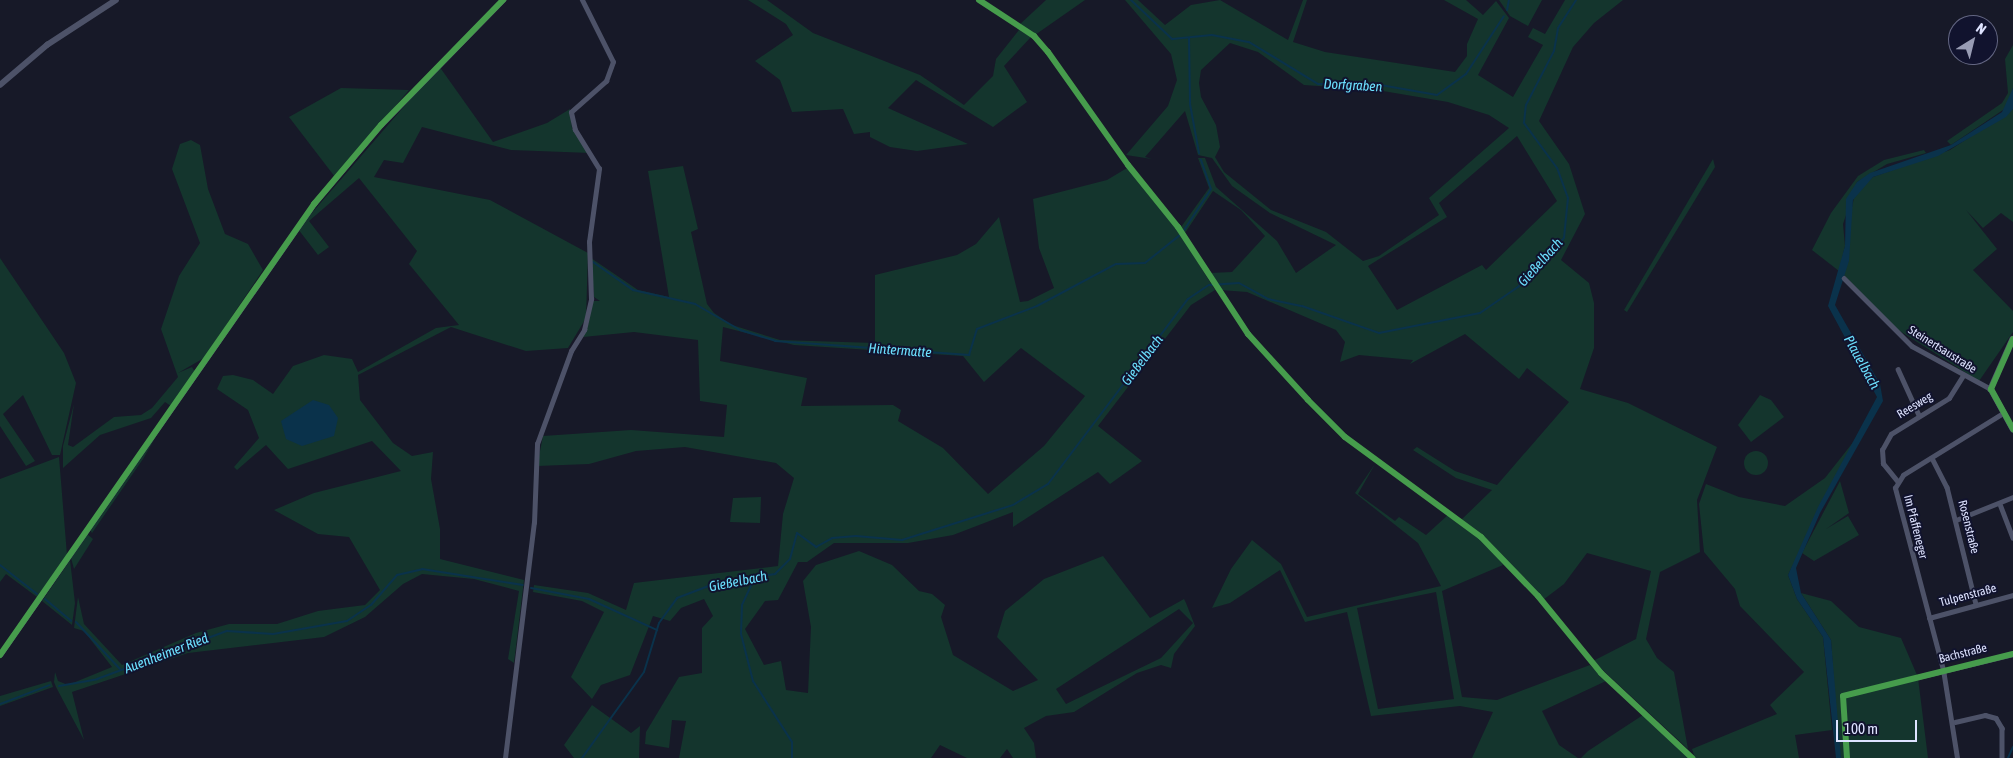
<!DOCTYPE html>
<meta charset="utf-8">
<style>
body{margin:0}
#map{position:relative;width:2013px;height:758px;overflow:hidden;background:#171928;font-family:"Asap Condensed",sans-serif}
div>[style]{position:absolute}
.green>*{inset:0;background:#14352d}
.round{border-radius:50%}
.water>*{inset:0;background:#0a324b}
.stream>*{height:2px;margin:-1px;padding:0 1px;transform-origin:1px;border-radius:1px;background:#0a324b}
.minor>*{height:4.5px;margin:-2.25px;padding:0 2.25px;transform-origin:2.25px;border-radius:2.25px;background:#4d5268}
.tertiary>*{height:5.5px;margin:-2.75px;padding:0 2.75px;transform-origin:2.75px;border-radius:2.75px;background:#4d5268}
.cycleway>*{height:6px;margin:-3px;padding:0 3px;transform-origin:3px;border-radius:3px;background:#469c4c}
span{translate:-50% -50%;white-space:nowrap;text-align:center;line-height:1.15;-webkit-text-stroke:4px #11132e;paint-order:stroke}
.street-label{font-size:12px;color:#dee3ff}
.water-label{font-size:14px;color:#6ce1ff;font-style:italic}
.north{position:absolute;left:1948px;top:15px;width:50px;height:50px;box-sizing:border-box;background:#11132e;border:1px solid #636682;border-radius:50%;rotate:36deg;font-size:14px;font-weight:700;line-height:20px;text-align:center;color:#dee3ff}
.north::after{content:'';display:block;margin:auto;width:18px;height:22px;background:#989cb4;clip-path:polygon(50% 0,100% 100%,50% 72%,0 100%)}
.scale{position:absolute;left:1836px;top:720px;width:81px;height:22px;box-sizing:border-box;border:2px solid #dee3ff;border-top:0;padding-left:6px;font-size:15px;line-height:18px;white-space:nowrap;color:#dee3ff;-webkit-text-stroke:4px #11132e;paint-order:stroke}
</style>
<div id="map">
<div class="green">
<div style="clip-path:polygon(748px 0,767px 0,813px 33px,920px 75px,964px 105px,993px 76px,996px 59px,1019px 30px,1031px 37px,1004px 66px,1027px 102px,993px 127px,916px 80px,888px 108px,968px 144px,917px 151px,890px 147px,870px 137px,870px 132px,854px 134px,843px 109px,792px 112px,780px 80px,755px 61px,793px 35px,786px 24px)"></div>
<div style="clip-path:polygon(1046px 0,1085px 0,1035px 35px,1019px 25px)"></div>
<div style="clip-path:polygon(evenodd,1125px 0,1138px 0,1165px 25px,1191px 5px,1220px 0,1288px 40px,1303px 0,1307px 0,1293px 42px,1325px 52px,1455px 72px,1467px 56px,1467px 44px,1478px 19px,1444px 0,1466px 0,1483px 15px,1496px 1px,1509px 18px,1478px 75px,1513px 97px,1543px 45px,1528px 37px,1533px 28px,1545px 34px,1565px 0,1623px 0,1594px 23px,1573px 47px,1539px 121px,1569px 164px,1585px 214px,1561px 260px,1589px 283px,1594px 303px,1594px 348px,1580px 389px,1628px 403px,1717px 447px,1697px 500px,1700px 552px,1660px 572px,1646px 639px,1657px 658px,1674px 672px,1688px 749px,1593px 661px,1636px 639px,1651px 571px,1587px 553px,1564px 584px,1543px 600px,1482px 535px,1503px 565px,1442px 591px,1462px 697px,1497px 700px,1590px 665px,1606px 681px,1542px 711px,1559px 745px,1578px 758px,1472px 758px,1493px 712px,1460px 706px,1371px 716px,1347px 612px,1305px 622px,1280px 570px,1230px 603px,1212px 608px,1231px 569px,1252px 540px,1281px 564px,1307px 617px,1441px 586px,1418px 543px,1355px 493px,1375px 464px,1358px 494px,1395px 521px,1399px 517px,1426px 535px,1449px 514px,1460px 521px,1492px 490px,1456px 478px,1413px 450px,1417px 447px,1455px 471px,1497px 485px,1569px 402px,1527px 368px,1519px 379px,1465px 334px,1410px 364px,1413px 360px,1359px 355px,1340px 362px,1345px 342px,1336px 330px,1247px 292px,1220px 290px,1210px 273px,1232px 272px,1265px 236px,1241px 210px,1213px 191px,1185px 233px,1181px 227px,1209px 188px,1198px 158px,1205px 158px,1216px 187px,1277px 241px,1296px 273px,1336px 245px,1270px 213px,1232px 186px,1212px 158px,1198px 155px,1185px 111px,1145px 157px,1152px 159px,1126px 155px,1168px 106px,1177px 80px,1171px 54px,1125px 0,1230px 43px,1258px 52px,1304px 85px,1377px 90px,1448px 102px,1489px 115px,1509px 128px,1429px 198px,1439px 215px,1379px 256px,1363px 261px,1326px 232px,1271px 210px,1224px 172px,1215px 157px,1220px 147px,1216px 125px,1201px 97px,1199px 83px,1201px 70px,1230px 43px,1125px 0,1517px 136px,1557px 201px,1486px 270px,1482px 265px,1397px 310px,1368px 266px,1447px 217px,1439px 203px,1517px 136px,1125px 0,1436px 592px,1454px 699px,1378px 709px,1357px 608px,1436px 592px)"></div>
<div style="clip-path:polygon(1499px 0,1542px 0,1528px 26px,1510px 16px)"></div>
<div style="clip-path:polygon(2013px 45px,2013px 88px,2006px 108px,1951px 145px,1947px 141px,2002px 103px,2008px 93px,2005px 59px)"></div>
<div style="clip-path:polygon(439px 66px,493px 142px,547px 123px,570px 109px,572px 128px,591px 153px,511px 150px,422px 127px,403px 163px,384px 160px,374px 177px,490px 200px,588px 253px,586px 318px,568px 348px,526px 351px,451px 327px,358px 375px,360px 400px,393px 443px,412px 456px,433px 452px,431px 479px,440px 529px,440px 559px,524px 580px,514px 663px,508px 659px,519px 591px,474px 579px,422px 574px,403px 584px,365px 617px,324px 637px,188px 653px,72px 692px,84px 740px,56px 687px,54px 682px,55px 672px,58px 681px,68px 685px,112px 667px,84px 631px,74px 628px,78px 597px,84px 624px,122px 665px,196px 633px,229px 624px,277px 624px,318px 611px,365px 605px,380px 590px,349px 537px,318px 534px,274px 510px,314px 493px,401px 471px,372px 441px,288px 469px,266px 445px,237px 470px,234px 467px,259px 438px,248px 410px,217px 389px,223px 376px,233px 375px,253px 380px,273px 394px,293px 366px,324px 355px,352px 359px,358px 372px,436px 328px,459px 325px,409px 264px,417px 251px,359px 178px,309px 221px,329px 247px,318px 255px,298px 229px)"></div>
<div style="clip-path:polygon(341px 88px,409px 90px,335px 177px,289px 117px)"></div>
<div style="clip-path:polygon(2013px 109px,2013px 222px,2001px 213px,1983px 228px,1966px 210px,1997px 249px,1973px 270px,2013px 311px,2013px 332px,1979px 381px,1895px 328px,1844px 275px,1849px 222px,1855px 193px,1873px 177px,1950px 150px)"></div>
<div style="clip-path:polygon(191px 140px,200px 145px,208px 189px,225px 234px,248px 244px,263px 270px,204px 358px,178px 373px,192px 367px,195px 372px,171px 406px,165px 402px,151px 418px,100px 435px,63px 468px,63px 446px,74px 404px,68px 445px,73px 447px,114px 417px,141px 415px,152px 408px,178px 377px,161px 329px,179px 276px,200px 243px,172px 169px,180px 144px)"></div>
<div style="clip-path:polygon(1924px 150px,1926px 153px,1887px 164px,1857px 182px,1843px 224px,1845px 246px,1839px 271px,1812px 250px,1831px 213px,1858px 176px,1884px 160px)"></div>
<div style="clip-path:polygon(1713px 159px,1715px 167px,1627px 312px,1624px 310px)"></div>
<div style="clip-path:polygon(evenodd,683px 166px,698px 229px,691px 232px,707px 304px,714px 313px,732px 325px,780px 340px,875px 343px,875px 275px,957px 255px,976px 244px,999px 217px,1020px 302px,1028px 301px,1054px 288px,1039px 248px,1033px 199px,1107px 180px,1127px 168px,1138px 180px,1173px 223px,1215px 290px,1191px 305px,1098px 426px,1142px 461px,1110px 484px,1098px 472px,1013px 527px,1013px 512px,953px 535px,908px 543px,834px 543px,807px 562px,798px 562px,778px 600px,765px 601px,745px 629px,764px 665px,781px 661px,786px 690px,808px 693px,811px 627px,803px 581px,816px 565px,859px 551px,892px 565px,919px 591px,932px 594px,945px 605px,941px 617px,953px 655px,1013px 691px,1038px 680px,997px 637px,1005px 611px,1044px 579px,1103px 556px,1150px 618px,1184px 599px,1186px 603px,1195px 626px,1174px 654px,1171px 668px,1161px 665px,1137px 673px,1074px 712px,1046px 716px,1024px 728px,1034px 743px,1036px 758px,1013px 758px,1007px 749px,1000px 758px,967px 758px,940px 745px,931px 758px,679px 758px,686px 721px,672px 720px,669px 748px,645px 744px,646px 732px,679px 677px,702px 673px,702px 628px,713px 616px,704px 599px,681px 608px,670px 621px,653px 616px,630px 675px,601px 685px,592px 699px,571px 677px,604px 612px,582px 601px,533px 592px,534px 585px,588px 593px,626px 610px,634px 583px,778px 566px,783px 514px,794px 478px,776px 463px,685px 447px,636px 451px,589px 464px,537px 466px,543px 436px,631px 430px,724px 437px,727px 405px,700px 401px,698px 340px,634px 332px,583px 337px,593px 301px,600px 301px,594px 297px,591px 258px,638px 290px,669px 297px,648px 171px,683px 166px,723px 327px,794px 345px,963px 356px,984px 382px,1021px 348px,1085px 396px,1044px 446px,988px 494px,943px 448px,898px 421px,901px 410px,893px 405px,801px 406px,807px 378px,720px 361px,723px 327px,683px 166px,1179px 609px,1193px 623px,1161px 658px,1066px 704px,1056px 689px,1179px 609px)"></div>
<div style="clip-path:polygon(0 258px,64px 353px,76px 383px,60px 455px,52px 455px,23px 395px,3px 414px,35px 461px,26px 466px,0 426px)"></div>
<div style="clip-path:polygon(1760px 395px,1771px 400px,1784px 417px,1751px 442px,1738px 425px)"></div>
<div style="clip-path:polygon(169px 414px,143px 459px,92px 533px,90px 530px)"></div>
<div style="clip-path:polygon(1854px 441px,1788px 575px,1797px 599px,1823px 637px,1832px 730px,1795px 735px,1799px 758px,1695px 758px,1692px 749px,1777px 714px,1770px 705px,1804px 672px,1740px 606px,1735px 589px,1704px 552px,1699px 504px,1706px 484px,1739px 497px,1785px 506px,1825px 478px)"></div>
<div class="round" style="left:1744px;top:451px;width:24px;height:24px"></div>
<div style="clip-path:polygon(59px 457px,67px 555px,37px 597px,6px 574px,0 582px,0 479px)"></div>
<div style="clip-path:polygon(1840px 481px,1849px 513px,1826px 529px,1848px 516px,1859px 535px,1814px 561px,1802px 553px)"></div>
<div style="clip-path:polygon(761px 497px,760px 523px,730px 522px,733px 498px)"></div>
<div style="clip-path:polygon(87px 534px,93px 539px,74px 569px,71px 558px)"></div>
<div style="clip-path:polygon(70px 560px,75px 603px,72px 625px,42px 601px)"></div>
<div style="clip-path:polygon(1801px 593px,1831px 601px,1859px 627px,1901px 638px,1917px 675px,1840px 695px,1846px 758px,1841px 758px,1838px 743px,1831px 640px)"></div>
<div style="clip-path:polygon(1918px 678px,1928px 758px,1849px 758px,1844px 699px)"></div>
<div style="clip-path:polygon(51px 681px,53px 687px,0 706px,0 696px)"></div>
<div style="clip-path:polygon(592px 705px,631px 733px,640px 726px,639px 758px,574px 758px,564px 745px)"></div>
<div style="clip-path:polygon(1643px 715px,1690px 758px,1581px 758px,1588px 751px)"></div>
</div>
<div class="water">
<div style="clip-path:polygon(2013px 88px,2013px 109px,2006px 117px,1938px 156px,1873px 177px,1853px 200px,1849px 261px,1835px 305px,1880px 384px,1883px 401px,1820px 513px,1796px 568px,1801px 593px,1831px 640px,1841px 758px,1836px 758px,1823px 637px,1797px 599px,1788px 575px,1818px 507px,1877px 397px,1828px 306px,1845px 246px,1846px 199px,1857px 182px,1870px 173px,1951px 145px,2002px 112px)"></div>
<div style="clip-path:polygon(313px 400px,329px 405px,338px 418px,334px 436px,302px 446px,286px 439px,281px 421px)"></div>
</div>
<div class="stream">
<div style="left:1131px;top:0;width:57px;rotate:43.6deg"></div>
<div style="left:1172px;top:39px;width:40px;rotate:-5.7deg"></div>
<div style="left:1212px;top:35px;width:38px;rotate:11deg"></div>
<div style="left:1249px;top:42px;width:81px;rotate:31.3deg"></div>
<div style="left:1318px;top:84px;width:57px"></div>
<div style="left:1375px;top:84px;width:63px;rotate:10.1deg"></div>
<div style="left:1437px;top:95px;width:36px;rotate:-36deg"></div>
<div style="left:1466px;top:74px;width:69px;rotate:-56.8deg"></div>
<div style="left:1507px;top:10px;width:10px;rotate:-79deg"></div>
<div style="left:1189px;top:38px;width:66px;rotate:89.1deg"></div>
<div style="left:1190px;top:104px;width:50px;rotate:79.6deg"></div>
<div style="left:1184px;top:230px;width:49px;rotate:-56.6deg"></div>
<div style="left:1211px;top:189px;width:31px;rotate:-109deg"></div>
<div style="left:593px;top:262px;width:49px;rotate:35deg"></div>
<div style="left:633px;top:290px;width:64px;rotate:12.7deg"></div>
<div style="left:695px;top:304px;width:52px;rotate:30deg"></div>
<div style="left:740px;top:330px;width:37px;rotate:17deg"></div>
<div style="left:775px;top:341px;width:195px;rotate:4.1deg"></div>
<div style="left:969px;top:355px;width:27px;rotate:-73deg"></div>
<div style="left:977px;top:329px;width:64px;rotate:-21deg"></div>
<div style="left:1037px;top:306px;width:89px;rotate:-28deg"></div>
<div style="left:1116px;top:264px;width:29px;rotate:-2deg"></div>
<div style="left:1145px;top:263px;width:45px;rotate:-38.7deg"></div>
<div style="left:0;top:565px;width:47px;rotate:38.1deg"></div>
<div style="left:755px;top:577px;width:31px;rotate:115deg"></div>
<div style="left:742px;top:605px;width:29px;rotate:92deg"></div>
<div style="left:741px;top:634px;width:49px;rotate:75.7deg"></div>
<div style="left:753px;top:681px;width:72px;rotate:57.4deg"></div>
<div style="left:792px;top:742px;width:16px;rotate:90deg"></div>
<div style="left:531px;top:588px;width:59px;rotate:10.7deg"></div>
<div style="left:589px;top:599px;width:75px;rotate:24.5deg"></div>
<div style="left:45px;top:599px;width:34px;rotate:40deg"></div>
<div style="left:76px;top:622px;width:64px;rotate:46.9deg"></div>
<div style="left:59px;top:686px;width:39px;rotate:-10deg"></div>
<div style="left:97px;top:679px;width:139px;rotate:-20.3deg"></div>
<div style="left:227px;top:631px;width:46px;rotate:3.7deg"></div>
<div style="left:273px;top:634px;width:75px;rotate:-10deg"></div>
<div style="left:347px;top:621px;width:29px;rotate:-34deg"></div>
<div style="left:371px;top:605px;width:40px;rotate:-49deg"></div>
<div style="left:397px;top:575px;width:26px;rotate:-13deg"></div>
<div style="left:422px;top:569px;width:102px;rotate:9deg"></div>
<div style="left:0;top:704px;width:53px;rotate:-20.8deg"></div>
<div style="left:582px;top:758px;width:106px;rotate:-54.2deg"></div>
<div style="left:644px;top:672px;width:51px;rotate:-73deg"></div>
<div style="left:659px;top:623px;width:31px;rotate:-54deg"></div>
<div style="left:677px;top:598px;width:45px;rotate:-20.9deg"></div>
<div style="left:719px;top:582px;width:57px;rotate:-8.1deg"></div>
<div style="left:775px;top:574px;width:21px;rotate:-45deg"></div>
<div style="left:790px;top:559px;width:27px;rotate:-75deg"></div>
<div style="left:797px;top:533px;width:24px;rotate:36deg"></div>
<div style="left:816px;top:547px;width:18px;rotate:-29deg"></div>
<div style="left:832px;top:538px;width:24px;rotate:-5deg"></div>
<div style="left:856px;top:536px;width:46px;rotate:5deg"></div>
<div style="left:902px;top:540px;width:116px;rotate:-17.5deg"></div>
<div style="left:1013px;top:505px;width:41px;rotate:-31deg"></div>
<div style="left:1048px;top:484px;width:232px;rotate:-52.9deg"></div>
<div style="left:1188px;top:299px;width:25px;rotate:-34deg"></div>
<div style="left:1209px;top:285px;width:30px;rotate:-4deg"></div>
<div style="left:1239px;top:283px;width:33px;rotate:29deg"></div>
<div style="left:1268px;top:299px;width:35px;rotate:12deg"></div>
<div style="left:1302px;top:306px;width:82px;rotate:19.3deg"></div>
<div style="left:1379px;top:333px;width:103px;rotate:-11.2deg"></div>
<div style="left:1480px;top:313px;width:46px;rotate:-34.4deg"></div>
<div style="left:1518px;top:287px;width:67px;rotate:-46.8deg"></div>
<div style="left:1564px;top:238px;width:40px;rotate:-84.3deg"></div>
<div style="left:1568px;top:198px;width:32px;rotate:-110deg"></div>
<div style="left:1557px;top:168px;width:56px;rotate:-126.3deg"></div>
<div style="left:1524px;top:123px;width:18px;rotate:-84deg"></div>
<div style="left:1526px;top:105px;width:61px;rotate:-62.6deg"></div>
<div style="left:1554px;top:51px;width:23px;rotate:-80deg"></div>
<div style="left:1558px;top:28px;width:33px;rotate:-57deg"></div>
<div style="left:2008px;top:758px;width:12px;rotate:-66deg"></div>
</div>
<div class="minor">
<div style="left:1844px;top:278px;width:96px;rotate:45deg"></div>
<div style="left:1912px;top:346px;width:90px;rotate:28.6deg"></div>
<div style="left:1898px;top:369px;width:51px;rotate:65.5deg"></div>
<div style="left:1932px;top:458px;width:33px;rotate:63deg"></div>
<div style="left:1947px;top:487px;width:121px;rotate:76.1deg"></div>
<div style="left:1897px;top:481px;width:22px;rotate:-129deg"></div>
<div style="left:1883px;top:464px;width:14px;rotate:-94deg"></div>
<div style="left:1882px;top:450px;width:18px;rotate:-61deg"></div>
<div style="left:1891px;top:434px;width:68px;rotate:-31.8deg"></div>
<div style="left:1949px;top:398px;width:26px;rotate:-58deg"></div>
<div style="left:2000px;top:504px;width:36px;rotate:69deg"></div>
<div style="left:1956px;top:520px;width:61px;rotate:-22deg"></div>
<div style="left:1929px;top:618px;width:87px;rotate:-15.3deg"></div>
<div style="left:0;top:655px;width:550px;rotate:-55.15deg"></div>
<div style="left:314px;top:204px;width:104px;rotate:-49.7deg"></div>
<div style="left:381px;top:125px;width:175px;rotate:-45.7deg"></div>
<div style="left:1918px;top:677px;width:98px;rotate:-13.6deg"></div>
<div style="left:1955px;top:722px;width:31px;rotate:-13deg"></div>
<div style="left:1985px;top:715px;width:11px;rotate:15deg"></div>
<div style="left:1996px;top:718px;width:12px;rotate:59deg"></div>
<div style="left:2002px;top:728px;width:30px;rotate:90deg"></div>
<div style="left:505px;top:758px;width:237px;rotate:-83deg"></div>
<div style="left:534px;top:523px;width:79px;rotate:-87.8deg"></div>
<div style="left:537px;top:444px;width:99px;rotate:-69.9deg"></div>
<div style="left:571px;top:351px;width:25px;rotate:-58deg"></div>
<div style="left:584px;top:330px;width:32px;rotate:-77deg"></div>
<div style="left:591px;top:299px;width:57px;rotate:-92deg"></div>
<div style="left:589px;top:242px;width:74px;rotate:-82.2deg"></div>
<div style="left:599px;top:169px;width:46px;rotate:-121.6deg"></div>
<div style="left:575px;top:130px;width:18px;rotate:-103deg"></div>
<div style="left:571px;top:112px;width:47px;rotate:-41.5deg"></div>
<div style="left:606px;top:81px;width:20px;rotate:-70deg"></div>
<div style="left:613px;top:62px;width:69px;rotate:-116.6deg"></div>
<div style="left:1957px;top:758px;width:89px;rotate:-99deg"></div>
<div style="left:1943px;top:670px;width:188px;rotate:-104.8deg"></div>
<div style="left:1895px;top:488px;width:15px;rotate:-58deg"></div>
<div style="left:1903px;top:475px;width:118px;rotate:-31.8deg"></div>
</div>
<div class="tertiary">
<div style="left:0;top:85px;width:62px;rotate:-40.4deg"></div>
<div style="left:47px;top:45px;width:82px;rotate:-33.1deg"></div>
<div style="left:2013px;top:339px;width:55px;rotate:113.7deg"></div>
<div style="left:1991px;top:389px;width:46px;rotate:61.2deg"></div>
</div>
<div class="cycleway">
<div style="left:979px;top:0;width:66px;rotate:33.2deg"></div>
<div style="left:1034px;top:36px;width:21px;rotate:49deg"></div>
<div style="left:1048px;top:52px;width:138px;rotate:54.7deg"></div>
<div style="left:1128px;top:165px;width:80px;rotate:51.1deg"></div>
<div style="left:1178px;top:227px;width:128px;rotate:56.8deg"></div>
<div style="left:1248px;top:334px;width:89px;rotate:47.7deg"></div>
<div style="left:1308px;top:400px;width:52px;rotate:45deg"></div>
<div style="left:1345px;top:437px;width:169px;rotate:36.3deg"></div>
<div style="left:1481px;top:537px;width:82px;rotate:46deg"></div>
<div style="left:1538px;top:596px;width:99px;rotate:50.7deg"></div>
<div style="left:1601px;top:673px;width:125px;rotate:43deg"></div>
<div style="left:2013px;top:339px;width:55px;rotate:113.7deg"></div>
<div style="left:1991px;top:389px;width:46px;rotate:61.2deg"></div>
<div style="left:0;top:655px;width:550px;rotate:-55.15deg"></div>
<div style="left:314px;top:204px;width:104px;rotate:-49.7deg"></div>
<div style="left:381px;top:125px;width:175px;rotate:-45.7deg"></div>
<div style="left:1847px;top:758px;width:62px;rotate:-93.7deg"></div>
<div style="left:1843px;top:696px;width:175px;rotate:-13.9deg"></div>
</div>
<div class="street-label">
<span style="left:1942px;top:350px;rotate:32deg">Steinertsaustraße</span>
<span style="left:1915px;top:406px;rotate:-31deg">Reesweg</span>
<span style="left:1915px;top:527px;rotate:76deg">Im Pfaffeneger</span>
<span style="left:1968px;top:527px;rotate:76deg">Rosenstraße</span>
<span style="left:1968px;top:596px;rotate:-15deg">Tulpenstraße</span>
<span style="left:1963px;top:654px;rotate:-14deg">Bachstraße</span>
</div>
<div class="water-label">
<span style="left:1353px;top:85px;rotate:3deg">Dorfgraben</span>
<span style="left:1540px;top:262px;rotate:-48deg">Gießelbach</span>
<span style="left:900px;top:350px;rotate:4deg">Hintermatte</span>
<span style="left:1142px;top:360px;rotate:-53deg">Gießelbach</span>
<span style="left:1862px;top:362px;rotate:61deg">Plauelbach</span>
<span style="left:738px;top:581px;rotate:-11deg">Gießelbach</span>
<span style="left:166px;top:653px;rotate:-21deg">Auenheimer Ried</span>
</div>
<div class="north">N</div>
<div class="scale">100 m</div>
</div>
